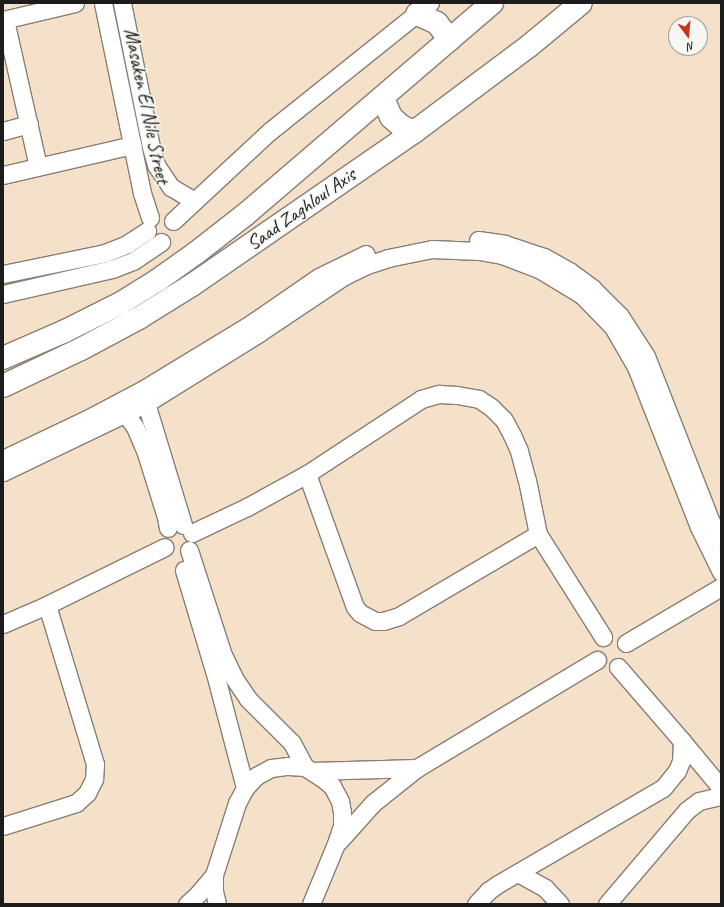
<!DOCTYPE html>
<style>
body{margin:0}
#map{position:relative;width:724px;height:907px;overflow:hidden;background:#f5e1ca;font-family:Caveat,sans-serif}
div>[style]{position:absolute}
.roads{filter:drop-shadow(1px 0 #887e73) drop-shadow(-1px 0 #887e73) drop-shadow(0 1px #887e73) drop-shadow(0 -1px #887e73)}
.minor>*{height:17px;margin:-8.5px;padding:0 8.5px;transform-origin:8.5px;border-radius:8.5px;background:#fff}
.major>*{height:22px;margin:-11px;padding:0 11px;transform-origin:11px;border-radius:11px;background:#fff}
span{translate:-50% -50%;white-space:nowrap;text-align:center;line-height:1.15;-webkit-text-stroke:3.5px #f6f6f2;paint-order:stroke}
.street-label{font-size:20px;color:#1c1c1c}
.frame{position:absolute;inset:0;border:4px solid #1c1c1c;pointer-events:none}
.north{position:absolute;left:668px;top:16px;width:40px;height:40px;box-sizing:border-box;background:#f6f6f2;border:1px solid #9f9f9c;border-radius:50%;rotate:164deg;font-size:11px;font-weight:700;line-height:16px;text-align:center;color:#1c1c1c}
.north::after{content:'';display:block;margin:auto;width:14px;height:18px;background:#c8321e;clip-path:polygon(50% 0,100% 100%,50% 72%,0 100%)}
</style>
<div id="map">
<div class="roads">
<div class="minor">
<div style="left:103px;top:3px;width:194px;rotate:78.4deg"></div>
<div style="left:142px;top:193px;width:26px;rotate:72deg"></div>
<div style="left:122px;top:3px;width:147px;rotate:78.6deg"></div>
<div style="left:151px;top:147px;width:19px;rotate:74deg"></div>
<div style="left:156px;top:165px;width:27px;rotate:56deg"></div>
<div style="left:171px;top:187px;width:27px;rotate:31deg"></div>
<div style="left:3px;top:20px;width:74px;rotate:-13.3deg"></div>
<div style="left:5px;top:20px;width:150px;rotate:77.3deg"></div>
<div style="left:3px;top:131px;width:27px;rotate:-15deg"></div>
<div style="left:3px;top:175px;width:133px;rotate:-13deg"></div>
<div style="left:173px;top:221px;width:132px;rotate:-42.9deg"></div>
<div style="left:270px;top:131px;width:205px;rotate:-38.7deg"></div>
<div style="left:478px;top:240px;width:27px;rotate:8deg"></div>
<div style="left:505px;top:244px;width:41px;rotate:18.4deg"></div>
<div style="left:544px;top:257px;width:29px;rotate:29deg"></div>
<div style="left:569px;top:271px;width:29px;rotate:36deg"></div>
<div style="left:592px;top:288px;width:40px;rotate:45deg"></div>
<div style="left:620px;top:316px;width:48px;rotate:57deg"></div>
<div style="left:646px;top:356px;width:178px;rotate:68.6deg"></div>
<div style="left:711px;top:522px;width:21px;rotate:61deg"></div>
<div style="left:3px;top:274px;width:104px;rotate:-11.6deg"></div>
<div style="left:105px;top:253px;width:24px;rotate:-22deg"></div>
<div style="left:127px;top:244px;width:24px;rotate:-33deg"></div>
<div style="left:3px;top:294px;width:112px;rotate:-12.9deg"></div>
<div style="left:112px;top:269px;width:22px;rotate:-21deg"></div>
<div style="left:133px;top:261px;width:34px;rotate:-34deg"></div>
<div style="left:143px;top:393px;width:138px;rotate:73.1deg"></div>
<div style="left:119px;top:405px;width:27px;rotate:54deg"></div>
<div style="left:135px;top:427px;width:25px;rotate:67deg"></div>
<div style="left:145px;top:450px;width:70px;rotate:72.6deg"></div>
<div style="left:166px;top:517px;width:11px;rotate:80deg"></div>
<div style="left:3px;top:459px;width:93px;rotate:-25.5deg"></div>
<div style="left:87px;top:419px;width:62px;rotate:-27.8deg"></div>
<div style="left:142px;top:390px;width:129px;rotate:-31.3deg"></div>
<div style="left:252px;top:323px;width:81px;rotate:-34.5deg"></div>
<div style="left:319px;top:277px;width:52px;rotate:-26.1deg"></div>
<div style="left:3px;top:472px;width:157px;rotate:-25.6deg"></div>
<div style="left:145px;top:404px;width:134px;rotate:-31.9deg"></div>
<div style="left:259px;top:333px;width:102px;rotate:-33.8deg"></div>
<div style="left:344px;top:276px;width:25px;rotate:-26deg"></div>
<div style="left:367px;top:265px;width:22px;rotate:-18deg"></div>
<div style="left:388px;top:258px;width:45px;rotate:-11.6deg"></div>
<div style="left:432px;top:249px;width:47px;rotate:2.4deg"></div>
<div style="left:479px;top:251px;width:23px;rotate:10deg"></div>
<div style="left:502px;top:255px;width:40px;rotate:21deg"></div>
<div style="left:539px;top:269px;width:50px;rotate:31.2deg"></div>
<div style="left:582px;top:295px;width:45px;rotate:45.9deg"></div>
<div style="left:613px;top:327px;width:46px;rotate:60.1deg"></div>
<div style="left:636px;top:367px;width:172px;rotate:68.5deg"></div>
<div style="left:699px;top:527px;width:50px;rotate:63.9deg"></div>
<div style="left:307px;top:474px;width:141px;rotate:70.2deg"></div>
<div style="left:355px;top:607px;width:8px;rotate:50deg"></div>
<div style="left:360px;top:613px;width:17px;rotate:28deg"></div>
<div style="left:375px;top:621px;width:8px"></div>
<div style="left:383px;top:621px;width:17px;rotate:-17deg"></div>
<div style="left:399px;top:616px;width:161px;rotate:-30.5deg"></div>
<div style="left:192px;top:533px;width:61px;rotate:-25.3deg"></div>
<div style="left:247px;top:507px;width:68px;rotate:-28.8deg"></div>
<div style="left:307px;top:474px;width:136px;rotate:-33.3deg"></div>
<div style="left:421px;top:399px;width:19px;rotate:-16deg"></div>
<div style="left:439px;top:394px;width:18px;rotate:3deg"></div>
<div style="left:457px;top:395px;width:22px;rotate:10deg"></div>
<div style="left:479px;top:399px;width:14px;rotate:34deg"></div>
<div style="left:491px;top:407px;width:18px;rotate:45deg"></div>
<div style="left:504px;top:420px;width:17px;rotate:62deg"></div>
<div style="left:512px;top:435px;width:17px;rotate:66deg"></div>
<div style="left:519px;top:451px;width:30px;rotate:75deg"></div>
<div style="left:527px;top:480px;width:55px;rotate:78.5deg"></div>
<div style="left:538px;top:534px;width:122px;rotate:57.7deg"></div>
<div style="left:189px;top:550px;width:110px;rotate:72.1deg"></div>
<div style="left:223px;top:655px;width:25px;rotate:64deg"></div>
<div style="left:234px;top:678px;width:25px;rotate:56deg"></div>
<div style="left:248px;top:699px;width:62px;rotate:45deg"></div>
<div style="left:292px;top:743px;width:27px;rotate:62deg"></div>
<div style="left:184px;top:570px;width:116px;rotate:73.4deg"></div>
<div style="left:217px;top:681px;width:111px;rotate:75.3deg"></div>
<div style="left:3px;top:624px;width:48px;rotate:-23.4deg"></div>
<div style="left:47px;top:605px;width:131px;rotate:-26.2deg"></div>
<div style="left:626px;top:643px;width:110px;rotate:-30.5deg"></div>
<div style="left:618px;top:667px;width:98px;rotate:49.1deg"></div>
<div style="left:682px;top:741px;width:61px;rotate:50.3deg"></div>
<div style="left:312px;top:771px;width:105px;rotate:-1.6deg"></div>
<div style="left:3px;top:826px;width:77px;rotate:-17.5deg"></div>
<div style="left:76px;top:803px;width:15px;rotate:-42deg"></div>
<div style="left:87px;top:793px;width:16px;rotate:-63deg"></div>
<div style="left:94px;top:779px;width:15px;rotate:-86deg"></div>
<div style="left:95px;top:764px;width:166px;rotate:-106.8deg"></div>
<div style="left:339px;top:841px;width:51px;rotate:-48.2deg"></div>
<div style="left:373px;top:803px;width:56px;rotate:-38.5deg"></div>
<div style="left:417px;top:768px;width:210px;rotate:-31deg"></div>
<div style="left:518px;top:873px;width:31px;rotate:29deg"></div>
<div style="left:545px;top:888px;width:22px;rotate:47deg"></div>
<div style="left:187px;top:904px;width:15px;rotate:-42deg"></div>
<div style="left:198px;top:894px;width:25px;rotate:-50deg"></div>
<div style="left:217px;top:904px;width:13px;rotate:-103deg"></div>
<div style="left:214px;top:891px;width:16px;rotate:-90deg"></div>
<div style="left:214px;top:875px;width:76px;rotate:-72.3deg"></div>
<div style="left:237px;top:803px;width:17px;rotate:-62deg"></div>
<div style="left:245px;top:788px;width:16px;rotate:-47deg"></div>
<div style="left:256px;top:776px;width:17px;rotate:-28deg"></div>
<div style="left:271px;top:768px;width:17px;rotate:-7deg"></div>
<div style="left:288px;top:766px;width:17px;rotate:3deg"></div>
<div style="left:305px;top:767px;width:20px;rotate:33deg"></div>
<div style="left:322px;top:778px;width:13px;rotate:39deg"></div>
<div style="left:332px;top:786px;width:17px;rotate:62deg"></div>
<div style="left:340px;top:801px;width:11px;rotate:80deg"></div>
<div style="left:342px;top:812px;width:14px;rotate:90deg"></div>
<div style="left:342px;top:826px;width:21px;rotate:109deg"></div>
<div style="left:335px;top:846px;width:63px;rotate:112.5deg"></div>
<div style="left:476px;top:904px;width:18px;rotate:-47deg"></div>
<div style="left:488px;top:891px;width:12px;rotate:-35deg"></div>
<div style="left:498px;top:884px;width:191px;rotate:-30.2deg"></div>
<div style="left:663px;top:788px;width:22px;rotate:-51deg"></div>
<div style="left:677px;top:771px;width:11px;rotate:-68deg"></div>
<div style="left:681px;top:761px;width:20px;rotate:-87deg"></div>
<div style="left:607px;top:904px;width:123px;rotate:-49.6deg"></div>
<div style="left:687px;top:810px;width:15px;rotate:-37deg"></div>
<div style="left:699px;top:801px;width:23px;rotate:-13deg"></div>
</div>
<div class="major">
<div style="left:417px;top:14px;width:22px;rotate:24deg"></div>
<div style="left:437px;top:23px;width:21px;rotate:53deg"></div>
<div style="left:383px;top:98px;width:21px;rotate:67deg"></div>
<div style="left:391px;top:117px;width:13px;rotate:42deg"></div>
<div style="left:401px;top:126px;width:14px;rotate:25deg"></div>
<div style="left:3px;top:358px;width:68px;rotate:-23.5deg"></div>
<div style="left:65px;top:331px;width:63px;rotate:-26.6deg"></div>
<div style="left:121px;top:303px;width:44px;rotate:-31.9deg"></div>
<div style="left:158px;top:280px;width:47px;rotate:-35.4deg"></div>
<div style="left:196px;top:253px;width:63px;rotate:-38deg"></div>
<div style="left:246px;top:214px;width:324px;rotate:-40.6deg"></div>
<div style="left:3px;top:386px;width:86px;rotate:-25.4deg"></div>
<div style="left:81px;top:349px;width:66px;rotate:-28.1deg"></div>
<div style="left:139px;top:318px;width:62px;rotate:-31.9deg"></div>
<div style="left:192px;top:285px;width:270px;rotate:-34.6deg"></div>
<div style="left:414px;top:132px;width:144px;rotate:-36.8deg"></div>
<div style="left:529px;top:46px;width:67px;rotate:-39.6deg"></div>
</div>
</div>
<div class="street-label">
<span style="left:147px;top:106px;rotate:78deg">Masaken El Nile Street</span>
<span style="left:301px;top:209px;rotate:-35deg">Saad Zaghloul Axis</span>
</div>
<div class="frame"></div>
<div class="north">N</div>
</div>
